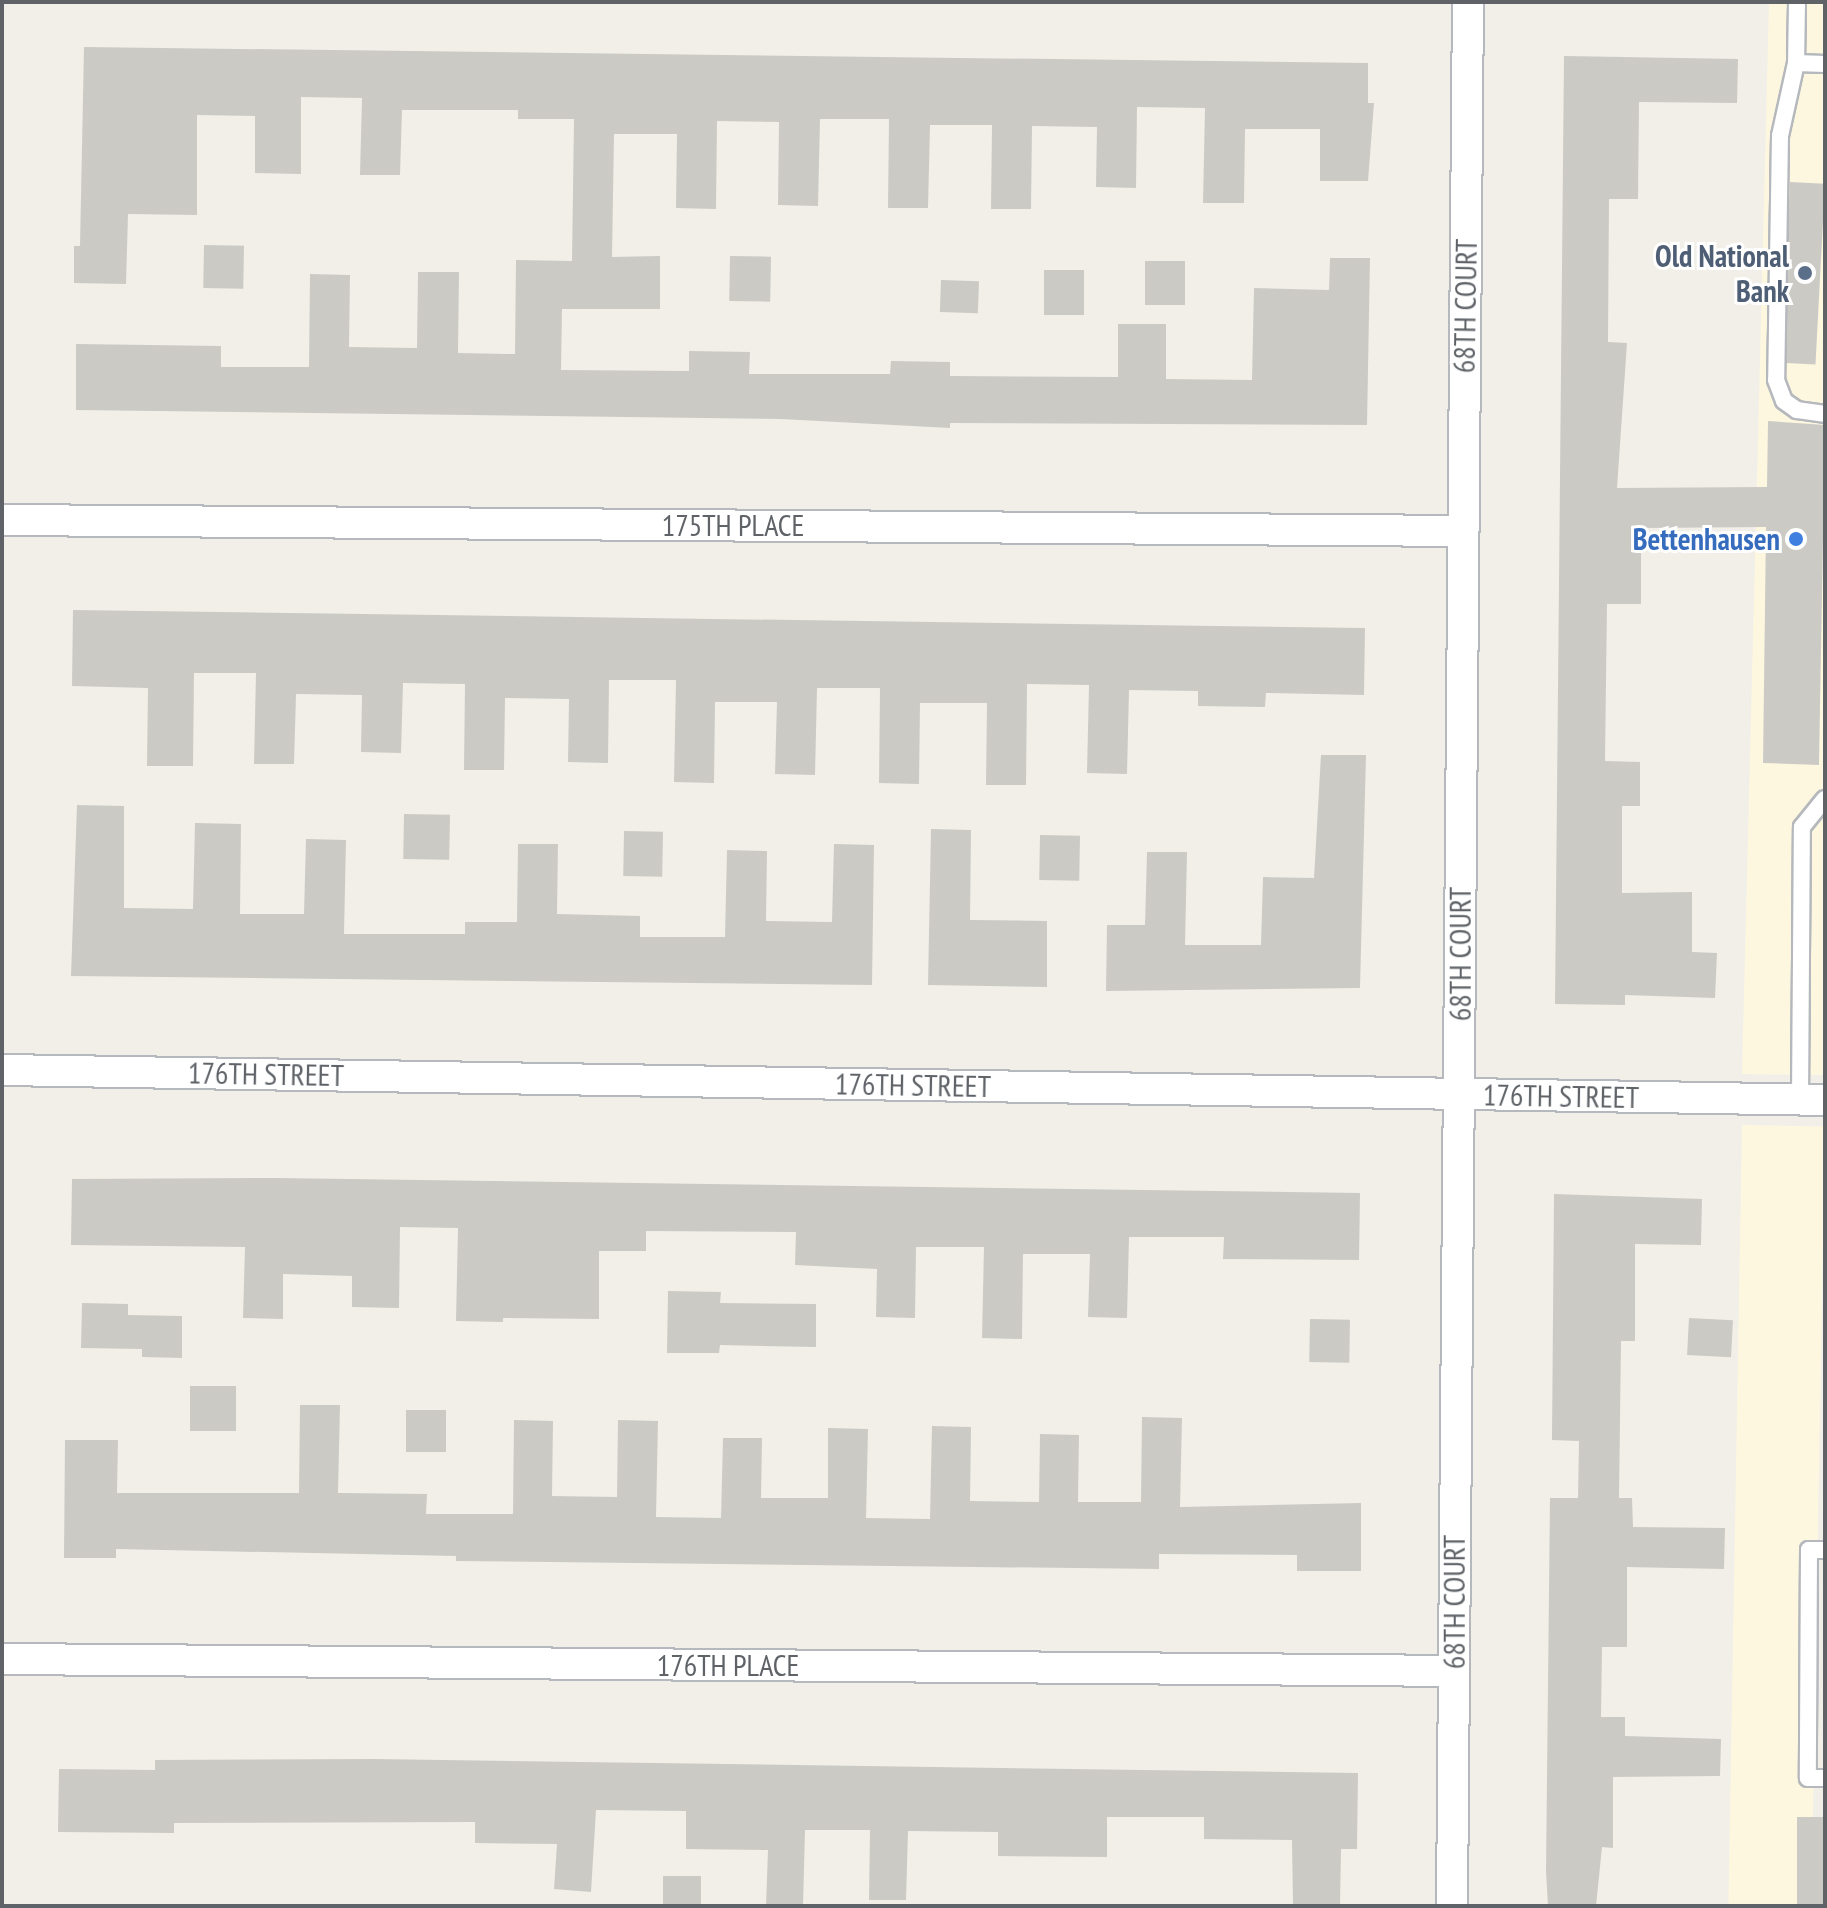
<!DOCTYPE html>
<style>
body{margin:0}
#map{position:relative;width:1827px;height:1908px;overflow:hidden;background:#f1efe8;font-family:"PT Sans Narrow",sans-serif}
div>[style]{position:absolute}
.commercial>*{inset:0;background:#fef7e0;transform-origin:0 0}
.building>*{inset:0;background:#cccac5;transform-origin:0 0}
.roads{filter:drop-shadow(2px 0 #b5b8bc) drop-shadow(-2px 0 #b5b8bc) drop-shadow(0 2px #b5b8bc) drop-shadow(0 -2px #b5b8bc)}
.lane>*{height:16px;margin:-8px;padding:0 8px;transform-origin:8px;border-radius:8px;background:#fff}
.street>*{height:30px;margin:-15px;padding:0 15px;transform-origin:15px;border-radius:15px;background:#fff}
.dots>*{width:22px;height:22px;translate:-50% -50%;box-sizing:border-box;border:4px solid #fff;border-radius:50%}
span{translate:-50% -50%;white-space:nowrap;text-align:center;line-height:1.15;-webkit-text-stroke:6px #fff;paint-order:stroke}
.service-label{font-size:30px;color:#4e5e75;font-weight:700}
.right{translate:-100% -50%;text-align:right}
.street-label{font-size:30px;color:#5f6368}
.shop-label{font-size:30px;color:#366cbe;font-weight:700}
.frame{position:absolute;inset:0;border:4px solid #5f6368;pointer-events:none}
</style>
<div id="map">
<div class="commercial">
<div style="clip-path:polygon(1769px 2px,1825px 2px,1825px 1075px,1742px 1074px)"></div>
<div style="left:1742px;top:1125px;width:83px;height:781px;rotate:1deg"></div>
</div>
<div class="building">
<div style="clip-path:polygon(84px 47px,1368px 63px,1368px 103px,1374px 103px,1368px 181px,1320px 181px,1320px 129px,1245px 129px,1244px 203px,1203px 203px,1205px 108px,1137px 107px,1136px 188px,1096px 187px,1097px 127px,1032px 126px,1031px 209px,991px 209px,992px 125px,930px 125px,928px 208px,888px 208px,889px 119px,820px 119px,818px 206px,778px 205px,779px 122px,717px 121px,716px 209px,676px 208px,677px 134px,614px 134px,612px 257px,660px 256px,660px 309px,562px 309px,561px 370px,689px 371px,689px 351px,750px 352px,749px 374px,890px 374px,891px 361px,950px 362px,950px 376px,1118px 377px,1118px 324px,1166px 324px,1166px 379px,1252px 380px,1254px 288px,1329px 290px,1330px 258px,1370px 258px,1367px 425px,950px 423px,950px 428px,781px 419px,76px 410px,76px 344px,221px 346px,221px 367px,309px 367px,310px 274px,350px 275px,349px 347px,417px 348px,418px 272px,459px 272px,458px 353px,515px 354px,516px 260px,572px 261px,574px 119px,518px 119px,518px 110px,402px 110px,400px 175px,360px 175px,362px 98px,301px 97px,301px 174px,255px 173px,255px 116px,197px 115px,197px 215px,128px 214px,126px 284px,74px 283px,74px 246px,80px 246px)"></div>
<div style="clip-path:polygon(1564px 56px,1738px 59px,1737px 103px,1639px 102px,1638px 199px,1609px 199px,1608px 342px,1627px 343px,1617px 488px,1767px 487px,1768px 421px,1825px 425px,1819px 765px,1763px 763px,1766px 527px,1641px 528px,1641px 604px,1607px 604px,1605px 761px,1640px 762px,1640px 806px,1622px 806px,1622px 893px,1692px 892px,1692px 952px,1717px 953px,1715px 998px,1625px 995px,1625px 1005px,1555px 1004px)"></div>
<div style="left:1790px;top:182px;width:35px;height:181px;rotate:3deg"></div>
<div style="left:204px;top:245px;width:40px;height:43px;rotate:1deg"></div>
<div style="left:730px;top:256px;width:41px;height:45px;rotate:1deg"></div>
<div style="left:1145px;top:261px;width:40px;height:44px"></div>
<div style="left:1044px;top:270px;width:40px;height:45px"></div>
<div style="left:941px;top:280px;width:38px;height:32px;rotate:2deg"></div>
<div style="clip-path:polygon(73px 610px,1365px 628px,1364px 695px,1266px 693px,1265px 707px,1198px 706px,1198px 691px,1129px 690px,1127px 774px,1087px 773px,1089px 685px,1027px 684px,1026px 785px,986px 785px,987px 703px,920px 703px,919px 784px,879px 783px,880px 688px,817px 688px,815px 775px,775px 774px,777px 702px,715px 702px,714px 783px,674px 782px,676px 680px,609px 680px,608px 763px,568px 762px,569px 699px,505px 698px,504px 770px,464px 770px,465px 684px,403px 683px,401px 753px,361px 752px,362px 695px,296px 694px,294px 764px,254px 764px,256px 673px,194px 673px,193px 766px,147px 766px,148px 688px,72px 686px)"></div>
<div style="clip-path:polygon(1321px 755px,1366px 755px,1360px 988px,1106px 991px,1107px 925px,1145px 925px,1147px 852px,1187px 852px,1185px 945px,1261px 945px,1263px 877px,1314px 878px)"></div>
<div style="clip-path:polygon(77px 805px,124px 806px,124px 908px,193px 909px,195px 823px,241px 824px,240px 914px,304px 914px,306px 839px,346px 840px,344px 934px,465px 934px,465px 922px,517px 922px,518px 844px,558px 844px,557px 914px,640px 916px,640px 937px,725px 937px,727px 850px,767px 851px,766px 921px,832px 922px,834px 844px,874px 845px,872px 985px,71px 976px)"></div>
<div style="left:404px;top:814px;width:46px;height:45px;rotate:1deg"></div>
<div style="clip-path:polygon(931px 829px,971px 830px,970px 920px,1047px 921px,1047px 987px,928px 985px)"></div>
<div style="left:624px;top:831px;width:39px;height:45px;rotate:1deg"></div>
<div style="left:1040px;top:835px;width:40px;height:45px;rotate:1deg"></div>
<div style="clip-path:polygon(276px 1178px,1360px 1193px,1359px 1260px,1223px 1259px,1224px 1237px,1129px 1237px,1127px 1318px,1088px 1317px,1090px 1254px,1023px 1254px,1022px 1339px,982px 1338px,984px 1247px,916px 1247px,915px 1318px,876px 1317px,877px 1269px,795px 1265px,796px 1232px,646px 1231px,646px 1251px,599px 1251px,599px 1319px,503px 1318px,503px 1322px,456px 1321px,458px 1228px,400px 1227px,399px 1308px,352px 1307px,352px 1276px,283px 1274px,283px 1319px,243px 1318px,245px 1247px,71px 1245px,72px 1179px)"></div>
<div style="clip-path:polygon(1554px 1194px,1702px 1199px,1701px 1245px,1635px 1244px,1635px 1341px,1621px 1341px,1619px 1498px,1632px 1498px,1633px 1527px,1725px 1528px,1724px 1569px,1627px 1567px,1627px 1647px,1602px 1647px,1601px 1717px,1625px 1717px,1625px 1736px,1721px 1739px,1720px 1776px,1613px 1777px,1613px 1848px,1602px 1847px,1596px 1906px,1548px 1906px,1546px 1871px,1550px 1498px,1578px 1498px,1579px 1441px,1552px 1440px)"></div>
<div style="clip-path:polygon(668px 1291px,721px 1292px,720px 1303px,816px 1304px,816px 1347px,720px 1345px,719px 1353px,667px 1353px)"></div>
<div style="clip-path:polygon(82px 1303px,128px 1304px,128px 1315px,182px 1316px,182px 1358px,142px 1357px,142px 1349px,81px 1348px)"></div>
<div style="left:1689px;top:1318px;width:44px;height:37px;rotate:3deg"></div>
<div style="left:1310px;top:1319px;width:40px;height:43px;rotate:1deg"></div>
<div style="left:190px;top:1386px;width:46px;height:45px"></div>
<div style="clip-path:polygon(300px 1405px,340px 1405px,338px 1493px,427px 1494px,426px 1514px,513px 1514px,514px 1420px,553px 1421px,552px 1496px,617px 1497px,618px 1420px,658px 1421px,656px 1517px,721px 1518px,723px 1438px,762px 1438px,761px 1498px,828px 1498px,828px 1428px,868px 1429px,866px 1518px,930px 1519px,932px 1426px,971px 1427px,970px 1501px,1039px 1502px,1040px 1434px,1079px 1435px,1078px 1502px,1141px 1502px,1142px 1417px,1182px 1418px,1180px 1507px,1361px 1503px,1361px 1571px,1297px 1571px,1297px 1555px,1159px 1554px,1159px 1569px,456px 1561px,456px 1556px,116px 1549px,116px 1558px,64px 1558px,65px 1440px,118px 1440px,117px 1493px,299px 1493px)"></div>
<div style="left:406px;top:1410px;width:40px;height:42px"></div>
<div style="clip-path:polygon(374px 1759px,1358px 1773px,1357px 1849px,1341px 1849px,1340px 1906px,1293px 1906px,1292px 1840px,1204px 1839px,1204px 1817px,1107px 1817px,1107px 1857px,998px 1856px,998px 1832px,908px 1831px,906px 1900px,869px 1900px,870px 1830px,805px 1830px,803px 1906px,766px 1906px,768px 1850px,686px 1849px,686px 1811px,596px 1810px,591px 1892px,554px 1889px,557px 1844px,475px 1843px,475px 1822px,174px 1823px,174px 1833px,58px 1832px,59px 1769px,155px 1770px,155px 1760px)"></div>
<div style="left:1797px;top:1817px;width:28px;height:89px"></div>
<div style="left:663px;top:1876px;width:38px;height:30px"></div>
</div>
<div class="roads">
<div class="lane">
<div style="left:1797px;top:2px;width:61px;rotate:90.9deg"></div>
<div style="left:1796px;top:63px;width:75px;rotate:102.4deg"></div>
<div style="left:1780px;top:136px;width:244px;rotate:90.9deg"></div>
<div style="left:1776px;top:380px;width:22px;rotate:69deg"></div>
<div style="left:1784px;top:401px;width:16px;rotate:35deg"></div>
<div style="left:1797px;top:410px;width:28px;rotate:8deg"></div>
<div style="left:1796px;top:63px;width:29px;rotate:2deg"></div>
<div style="left:1800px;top:1100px;width:273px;rotate:-89.6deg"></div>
<div style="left:1802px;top:827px;width:36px;rotate:-51deg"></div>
<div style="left:1825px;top:1550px;width:16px;rotate:180deg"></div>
<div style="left:1809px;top:1550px;width:228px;rotate:90.3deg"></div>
<div style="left:1808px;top:1778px;width:17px"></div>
</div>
<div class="street">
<div style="left:2px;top:520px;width:1461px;rotate:0.43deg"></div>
<div style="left:2px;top:1070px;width:1823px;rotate:0.94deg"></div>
<div style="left:2px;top:1659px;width:1452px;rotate:0.47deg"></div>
<div style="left:1452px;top:1906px;width:1904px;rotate:-89.52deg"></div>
</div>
</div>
<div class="dots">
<div style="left:1805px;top:273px;background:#5c6f8a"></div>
<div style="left:1796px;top:539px;background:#3f7fe0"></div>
</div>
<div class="service-label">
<span class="right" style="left:1789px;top:273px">Old National<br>Bank</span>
</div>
<div class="street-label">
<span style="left:1465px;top:306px;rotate:-89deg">68TH COURT</span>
<span style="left:733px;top:525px">175TH PLACE</span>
<span style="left:1460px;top:954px;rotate:-90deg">68TH COURT</span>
<span style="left:266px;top:1074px;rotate:1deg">176TH STREET</span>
<span style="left:913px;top:1085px;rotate:1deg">176TH STREET</span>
<span style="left:1561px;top:1096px;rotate:1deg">176TH STREET</span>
<span style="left:1454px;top:1602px;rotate:-90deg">68TH COURT</span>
<span style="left:728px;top:1665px">176TH PLACE</span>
</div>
<div class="shop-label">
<span class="right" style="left:1780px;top:539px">Bettenhausen</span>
</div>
<div class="frame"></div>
</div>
